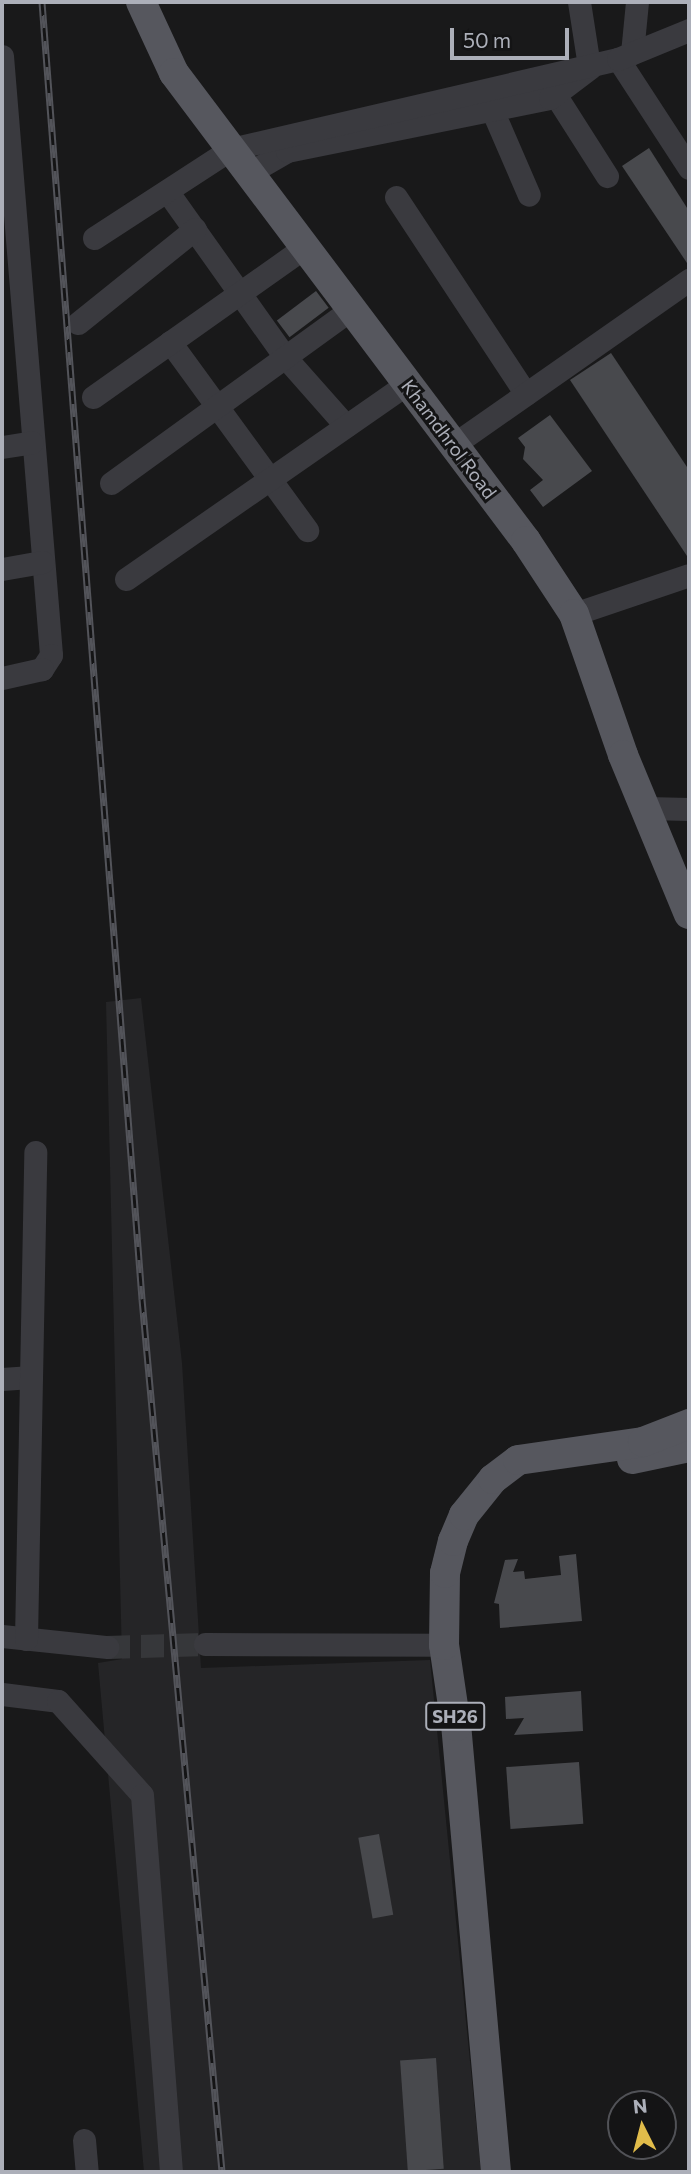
<!DOCTYPE html>
<style>
body{margin:0}
#map{position:relative;width:691px;height:2174px;overflow:hidden;background:#19191a;font-family:Commissioner,sans-serif}
div>[style]{position:absolute}
.built>*{inset:0;background:#252527}
.building>*{inset:0;background:#48494d;transform-origin:0 0}
.minor-tunnel>*{height:23px;margin-top:-11.5px;transform-origin:0;background:repeating-linear-gradient(90deg,#36373a 0 23px,transparent 0 34px)}
.minor>*{height:23px;margin:-11.5px;padding:0 11.5px;transform-origin:11.5px;border-radius:11.5px;background:#3a3a3f}
.major>*{height:30px;margin:-15px;padding:0 15px;transform-origin:15px;border-radius:15px;background:#56575e}
.rail>*{height:7px;margin-top:-3.5px;transform-origin:0;background:repeating-linear-gradient(90deg,#141415 0 13px,#53545a 0 26px);box-sizing:border-box;border-block:2px solid #53545a}
span{translate:-50% -50%;white-space:nowrap;text-align:center;line-height:1.15;-webkit-text-stroke:6px #141415;paint-order:stroke}
.shield-label span{padding:2px 5px;background:#141415;border:2px solid;border-radius:5px;-webkit-text-stroke-width:0}
.shield-label{font-size:18px;color:#acafb9;font-weight:700}
.street-label{font-size:19px;color:#acafb9}
.frame{position:absolute;inset:0;border:4px solid #acafb9;pointer-events:none}
.north{position:absolute;left:607px;top:2090px;width:70px;height:70px;box-sizing:border-box;background:#141415;border:2px solid #515257;border-radius:50%;rotate:354deg;font-size:19px;font-weight:700;line-height:28px;text-align:center;color:#acafb9}
.north::after{content:'';display:block;margin:auto;width:24px;height:32px;background:#e1bc4a;clip-path:polygon(50% 0,100% 100%,50% 72%,0 100%)}
.scale{position:absolute;left:450px;top:28px;width:119px;height:32px;box-sizing:border-box;border:4px solid #acafb9;border-top:0;padding-left:9px;font-size:21px;line-height:24px;white-space:nowrap;color:#acafb9;-webkit-text-stroke:5px #141415;paint-order:stroke}
</style>
<div id="map">
<div class="built">
<div style="clip-path:polygon(141px 998px,182px 1363px,201px 1668px,430px 1660px,481px 2172px,144px 2172px,98px 1663px,122px 1659px,106px 1002px)"></div>
</div>
<div class="building">
<div style="clip-path:polygon(649px 148px,689px 211px,689px 266px,622px 166px)"></div>
<div style="left:316px;top:291px;width:21px;height:49px;rotate:53deg"></div>
<div style="clip-path:polygon(611px 353px,689px 470px,689px 559px,570px 380px)"></div>
<div style="clip-path:polygon(550px 415px,592px 471px,543px 507px,530px 490px,543px 480px,523px 459px,525px 447px,518px 438px)"></div>
<div style="clip-path:polygon(576px 1554px,582px 1621px,500px 1628px,499px 1604px,494px 1603px,505px 1560px,518px 1559px,513px 1572px,524px 1571px,525px 1579px,561px 1575px,559px 1556px)"></div>
<div style="clip-path:polygon(581px 1691px,583px 1731px,514px 1735px,524px 1718px,506px 1719px,505px 1697px)"></div>
<div style="left:579px;top:1762px;width:62px;height:73px;rotate:86deg"></div>
<div style="left:379px;top:1834px;width:82px;height:21px;rotate:80deg"></div>
<div style="left:436px;top:2058px;width:111px;height:36px;rotate:86deg"></div>
</div>
<div class="minor-tunnel">
<div style="left:107px;top:1647px;width:98px;rotate:-1.8deg"></div>
</div>
<div class="minor">
<div style="left:579px;top:2px;width:65px;rotate:81.1deg"></div>
<div style="left:632px;top:53px;width:51px;rotate:-84.4deg"></div>
<div style="left:2px;top:56px;width:601px;rotate:85.32deg"></div>
<div style="left:51px;top:655px;width:17px;rotate:123deg"></div>
<div style="left:42px;top:669px;width:41px;rotate:167.3deg"></div>
<div style="left:618px;top:59px;width:130px;rotate:56.9deg"></div>
<div style="left:556px;top:96px;width:95px;rotate:57.5deg"></div>
<div style="left:493px;top:112px;width:90px;rotate:66.6deg"></div>
<div style="left:249px;top:173px;width:44px;rotate:-30.1deg"></div>
<div style="left:287px;top:151px;width:268px;rotate:-11.4deg"></div>
<div style="left:550px;top:98px;width:51px;rotate:-37.1deg"></div>
<div style="left:167px;top:191px;width:204px;rotate:54.6deg"></div>
<div style="left:285px;top:357px;width:92px;rotate:48.5deg"></div>
<div style="left:396px;top:197px;width:236px;rotate:56.6deg"></div>
<div style="left:94px;top:238px;width:163px;rotate:-33deg"></div>
<div style="left:231px;top:149px;width:397px;rotate:-13.1deg"></div>
<div style="left:618px;top:59px;width:77px;rotate:-22.2deg"></div>
<div style="left:78px;top:323px;width:150px;rotate:-38.8deg"></div>
<div style="left:170px;top:342px;width:233px;rotate:53.9deg"></div>
<div style="left:93px;top:397px;width:260px;rotate:-35.3deg"></div>
<div style="left:453px;top:445px;width:288px;rotate:-35deg"></div>
<div style="left:2px;top:447px;width:30px;rotate:-9deg"></div>
<div style="left:111px;top:483px;width:295px;rotate:-35.9deg"></div>
<div style="left:2px;top:569px;width:41px;rotate:-9.9deg"></div>
<div style="left:126px;top:579px;width:342px;rotate:-34.8deg"></div>
<div style="left:574px;top:614px;width:121px;rotate:-18.7deg"></div>
<div style="left:646px;top:808px;width:43px;rotate:1.3deg"></div>
<div style="left:2px;top:1379px;width:29px;rotate:-4deg"></div>
<div style="left:2px;top:1636px;width:106px;rotate:6deg"></div>
<div style="left:26px;top:1639px;width:487px;rotate:-88.9deg"></div>
<div style="left:205px;top:1644px;width:239px;rotate:0.2deg"></div>
<div style="left:2px;top:1694px;width:56px;rotate:7.1deg"></div>
<div style="left:58px;top:1701px;width:126px;rotate:48.2deg"></div>
<div style="left:142px;top:1795px;width:378px;rotate:85.6deg"></div>
<div style="left:84px;top:2140px;width:32px;rotate:85deg"></div>
</div>
<div class="major">
<div style="left:141px;top:2px;width:78px;rotate:65.1deg"></div>
<div style="left:174px;top:73px;width:586px;rotate:53.05deg"></div>
<div style="left:526px;top:541px;width:87px;rotate:56.7deg"></div>
<div style="left:574px;top:614px;width:149px;rotate:70.8deg"></div>
<div style="left:623px;top:755px;width:172px;rotate:67.5deg"></div>
<div style="left:632px;top:1459px;width:58px;rotate:-11.9deg"></div>
<div style="left:496px;top:2172px;width:448px;rotate:-95.1deg"></div>
<div style="left:456px;top:1726px;width:82px;rotate:-98.4deg"></div>
<div style="left:444px;top:1645px;width:72px;rotate:-89.2deg"></div>
<div style="left:445px;top:1573px;width:33px;rotate:-76deg"></div>
<div style="left:453px;top:1541px;width:28px;rotate:-67deg"></div>
<div style="left:464px;top:1515px;width:46px;rotate:-51.1deg"></div>
<div style="left:493px;top:1479px;width:31px;rotate:-37deg"></div>
<div style="left:518px;top:1460px;width:126px;rotate:-8.2deg"></div>
<div style="left:643px;top:1442px;width:49px;rotate:-21.4deg"></div>
</div>
<div class="rail">
<div style="left:42px;top:2px;width:1301px;rotate:85.59deg"></div>
<div style="left:142px;top:1299px;width:877px;rotate:84.76deg"></div>
</div>
<div class="shield-label">
<span style="left:455px;top:1716px">SH26</span>
</div>
<div class="street-label">
<span style="left:449px;top:439px;rotate:53deg">Khamdhrol Road</span>
</div>
<div class="frame"></div>
<div class="north">N</div>
<div class="scale">50 m</div>
</div>
